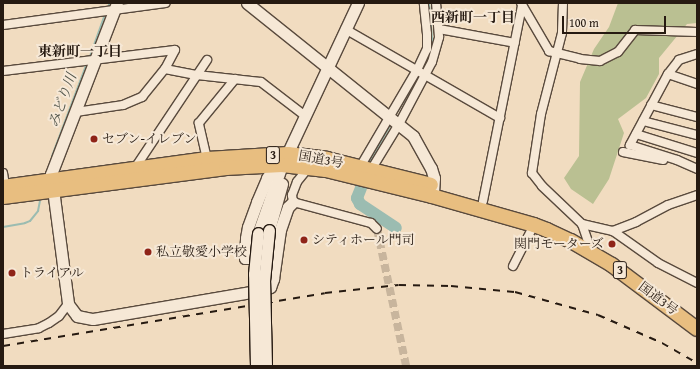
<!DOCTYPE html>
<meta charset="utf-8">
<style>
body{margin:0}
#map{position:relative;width:700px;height:369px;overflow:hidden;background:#f1dcc0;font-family:"Gentium Book Plus","Noto Serif JP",serif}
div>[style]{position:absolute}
.green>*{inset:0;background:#bac092}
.stream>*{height:2px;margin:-1px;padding:0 1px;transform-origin:1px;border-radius:1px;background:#9bbcb1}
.river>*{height:12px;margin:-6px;padding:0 6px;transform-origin:6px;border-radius:6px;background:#9bbcb1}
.street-tunnel>*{height:8px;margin-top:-4px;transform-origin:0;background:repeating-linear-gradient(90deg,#c8b59d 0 8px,transparent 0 12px)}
.roads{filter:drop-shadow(1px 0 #594a3d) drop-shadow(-1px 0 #594a3d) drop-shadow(0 1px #594a3d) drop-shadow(0 -1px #594a3d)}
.street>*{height:8px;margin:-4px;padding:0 4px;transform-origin:4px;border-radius:4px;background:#f6e8d6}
.secondary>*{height:11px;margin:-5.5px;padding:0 5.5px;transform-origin:5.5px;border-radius:5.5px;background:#f6e8d6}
.highway>*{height:14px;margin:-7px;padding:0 7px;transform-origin:7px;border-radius:7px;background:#e8be80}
.rail>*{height:2px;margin-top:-1px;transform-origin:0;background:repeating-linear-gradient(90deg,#261a11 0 7px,transparent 0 14px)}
.bridges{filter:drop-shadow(1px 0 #261a11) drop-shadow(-1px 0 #261a11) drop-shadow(0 1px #261a11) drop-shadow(0 -1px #261a11)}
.secondary-bridge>*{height:11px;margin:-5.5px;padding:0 5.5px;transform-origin:5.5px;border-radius:5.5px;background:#f6e8d6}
.dots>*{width:11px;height:11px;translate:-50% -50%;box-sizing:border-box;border:2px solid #f6e8d6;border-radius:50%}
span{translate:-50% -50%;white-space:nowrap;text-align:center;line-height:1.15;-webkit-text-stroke:4px #f6e8d6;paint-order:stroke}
.shield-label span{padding:1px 3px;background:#f6e8d6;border:1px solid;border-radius:3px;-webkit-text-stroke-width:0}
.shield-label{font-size:12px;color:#261a11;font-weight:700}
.poi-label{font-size:13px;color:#261a11}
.left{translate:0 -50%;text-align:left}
.right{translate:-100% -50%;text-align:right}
.street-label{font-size:13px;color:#261a11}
.neighbourhood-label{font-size:14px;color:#261a11;font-weight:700}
.water-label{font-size:14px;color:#4f5349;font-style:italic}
.frame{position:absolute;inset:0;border:4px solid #261a11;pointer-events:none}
.scale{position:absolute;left:562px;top:16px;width:104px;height:18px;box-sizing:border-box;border:2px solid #261a11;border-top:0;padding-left:5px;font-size:12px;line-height:14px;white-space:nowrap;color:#261a11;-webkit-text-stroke:3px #f6e8d6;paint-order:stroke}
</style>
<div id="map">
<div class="green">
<div style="clip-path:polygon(618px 3px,697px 3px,697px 23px,687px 24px,659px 58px,659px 74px,646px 98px,618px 119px,624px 133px,609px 179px,593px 204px,571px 189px,564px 178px,579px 156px,580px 82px,594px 49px,609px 27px)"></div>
</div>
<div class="stream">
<div style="left:429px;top:3px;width:38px;rotate:85deg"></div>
<div style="left:432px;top:41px;width:15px;rotate:98deg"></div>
<div style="left:109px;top:5px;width:2px;rotate:-90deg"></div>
<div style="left:89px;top:59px;width:45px;rotate:-70.3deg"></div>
<div style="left:396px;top:114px;width:42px;rotate:-58.6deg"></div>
<div style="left:52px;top:156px;width:99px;rotate:-69.4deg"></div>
<div style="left:370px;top:161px;width:40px;rotate:-60.3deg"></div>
<div style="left:3px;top:227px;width:22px;rotate:-10deg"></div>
<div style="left:25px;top:223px;width:5px;rotate:-22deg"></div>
<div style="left:30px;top:221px;width:13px;rotate:-51deg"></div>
<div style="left:38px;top:211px;width:10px;rotate:-79deg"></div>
</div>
<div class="river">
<div style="left:361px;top:188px;width:11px;rotate:112deg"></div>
<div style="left:357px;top:198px;width:7px;rotate:63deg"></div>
<div style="left:360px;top:204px;width:43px;rotate:33.7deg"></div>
</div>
<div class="street-tunnel">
<div style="left:377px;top:229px;width:140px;rotate:78deg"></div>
</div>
<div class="roads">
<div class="street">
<div style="left:521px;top:3px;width:56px;rotate:59.7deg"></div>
<div style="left:549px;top:51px;width:32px;rotate:14deg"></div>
<div style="left:580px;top:59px;width:20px;rotate:6deg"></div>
<div style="left:600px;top:61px;width:20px;rotate:-27deg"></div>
<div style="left:618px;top:52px;width:28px;rotate:-52deg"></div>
<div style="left:635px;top:30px;width:62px;rotate:1.8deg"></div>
<div style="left:563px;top:3px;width:30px;rotate:92deg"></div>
<div style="left:562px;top:33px;width:84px;rotate:104.5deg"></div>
<div style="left:541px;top:114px;width:60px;rotate:98.7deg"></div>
<div style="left:532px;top:173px;width:16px;rotate:52deg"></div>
<div style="left:542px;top:186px;width:55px;rotate:43.5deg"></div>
<div style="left:582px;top:224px;width:31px;rotate:71deg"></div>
<div style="left:3px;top:25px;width:164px;rotate:-7.7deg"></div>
<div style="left:345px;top:29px;width:179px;rotate:29.9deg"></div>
<div style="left:439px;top:29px;width:77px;rotate:10.4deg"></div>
<div style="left:697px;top:54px;width:19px;rotate:162deg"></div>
<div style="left:679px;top:60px;width:18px;rotate:128deg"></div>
<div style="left:668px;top:74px;width:81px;rotate:118.2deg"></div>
<div style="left:630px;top:145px;width:49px;rotate:17.7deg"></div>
<div style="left:677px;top:160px;width:22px;rotate:24deg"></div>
<div style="left:3px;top:71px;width:173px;rotate:-7deg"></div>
<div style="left:175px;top:50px;width:21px;rotate:118deg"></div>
<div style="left:668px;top:74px;width:31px;rotate:19deg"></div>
<div style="left:651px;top:105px;width:48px;rotate:14.6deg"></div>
<div style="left:76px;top:112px;width:48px;rotate:-8.5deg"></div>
<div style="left:123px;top:105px;width:21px;rotate:-23deg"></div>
<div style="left:142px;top:97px;width:36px;rotate:-51deg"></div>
<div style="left:165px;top:69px;width:33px;rotate:11deg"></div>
<div style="left:197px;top:75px;width:64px;rotate:6.2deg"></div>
<div style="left:261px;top:82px;width:54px;rotate:37.5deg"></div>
<div style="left:643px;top:121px;width:56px;rotate:14.5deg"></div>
<div style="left:636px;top:134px;width:64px;rotate:17.3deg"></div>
<div style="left:623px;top:152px;width:41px;rotate:11.3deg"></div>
<div style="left:207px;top:159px;width:37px;rotate:-103deg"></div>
<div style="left:199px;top:123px;width:57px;rotate:-50.7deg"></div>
<div style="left:309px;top:167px;width:19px;rotate:129deg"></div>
<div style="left:297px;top:182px;width:14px;rotate:111deg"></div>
<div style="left:292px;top:195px;width:7px;rotate:82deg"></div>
<div style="left:293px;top:202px;width:81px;rotate:15.1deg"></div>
<div style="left:371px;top:223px;width:8px;rotate:45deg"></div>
<div style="left:360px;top:167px;width:113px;rotate:-59.6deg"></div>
<div style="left:417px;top:70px;width:23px;rotate:-65deg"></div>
<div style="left:427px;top:49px;width:15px;rotate:-90deg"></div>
<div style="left:427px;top:34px;width:31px;rotate:-96deg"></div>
<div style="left:135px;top:168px;width:130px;rotate:-56.3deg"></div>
<div style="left:371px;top:170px;width:54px;rotate:-58.7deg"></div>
<div style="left:399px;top:124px;width:70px;rotate:-62deg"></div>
<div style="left:432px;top:62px;width:26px;rotate:-74deg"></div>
<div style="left:439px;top:37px;width:34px;rotate:-95deg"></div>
<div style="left:3px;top:173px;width:13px;rotate:81deg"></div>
<div style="left:483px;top:201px;width:200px;rotate:-78.7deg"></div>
<div style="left:582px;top:224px;width:32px;rotate:13deg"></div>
<div style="left:613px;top:231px;width:25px;rotate:-21deg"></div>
<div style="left:636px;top:222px;width:36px;rotate:-28deg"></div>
<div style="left:668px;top:205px;width:31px;rotate:-19deg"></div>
<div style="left:613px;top:231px;width:55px;rotate:35.4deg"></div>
<div style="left:658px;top:263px;width:44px;rotate:27.1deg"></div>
<div style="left:513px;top:266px;width:46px;rotate:-62.9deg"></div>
<div style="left:3px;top:334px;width:36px;rotate:-9deg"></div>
<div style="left:39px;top:328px;width:11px;rotate:-27deg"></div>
<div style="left:49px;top:323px;width:12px;rotate:-35deg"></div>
<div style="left:59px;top:316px;width:15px;rotate:-53deg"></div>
</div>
<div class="secondary">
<div style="left:117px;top:3px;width:183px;rotate:111.1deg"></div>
<div style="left:51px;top:174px;width:131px;rotate:82.5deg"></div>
<div style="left:68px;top:304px;width:15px;rotate:53deg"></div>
<div style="left:77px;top:316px;width:16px;rotate:11deg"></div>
<div style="left:93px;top:319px;width:172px;rotate:-9.7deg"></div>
<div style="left:263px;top:290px;width:8px;rotate:-23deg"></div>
<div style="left:270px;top:287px;width:9px;rotate:-69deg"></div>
<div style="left:273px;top:279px;width:49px;rotate:-81.9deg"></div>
<div style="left:280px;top:230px;width:24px;rotate:-71deg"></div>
<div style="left:288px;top:207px;width:7px;rotate:-45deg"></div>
<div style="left:247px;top:3px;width:213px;rotate:38.7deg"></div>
<div style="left:413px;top:136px;width:37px;rotate:61deg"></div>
<div style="left:431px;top:168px;width:10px;rotate:73deg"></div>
<div style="left:434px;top:178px;width:15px;rotate:94deg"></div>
<div style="left:269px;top:230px;width:48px;rotate:-74.2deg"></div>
<div style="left:258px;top:233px;width:72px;rotate:-70.6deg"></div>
<div style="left:282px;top:165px;width:179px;rotate:-64.9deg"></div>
<div style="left:264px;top:258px;width:19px;rotate:180deg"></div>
<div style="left:245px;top:258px;width:20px;rotate:-87deg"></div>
<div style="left:246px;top:238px;width:11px;rotate:-80deg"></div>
<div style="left:248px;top:227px;width:27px;rotate:-70deg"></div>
<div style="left:257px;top:202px;width:26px;rotate:-67deg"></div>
<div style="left:267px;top:178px;width:19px;rotate:-55deg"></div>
</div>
<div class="highway">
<div style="left:3px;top:187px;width:206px;rotate:-7.8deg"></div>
<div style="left:207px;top:159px;width:81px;rotate:-3.5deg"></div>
<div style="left:288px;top:154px;width:39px;rotate:7deg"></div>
<div style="left:327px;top:159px;width:107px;rotate:14deg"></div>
<div style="left:3px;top:197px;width:225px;rotate:-7.4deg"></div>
<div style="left:226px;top:168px;width:56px;rotate:-3.1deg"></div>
<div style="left:282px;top:165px;width:44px;rotate:6.5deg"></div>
<div style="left:326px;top:170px;width:109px;rotate:13.8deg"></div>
<div style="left:432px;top:196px;width:106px;rotate:15.9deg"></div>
<div style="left:534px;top:225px;width:14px;rotate:21deg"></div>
<div style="left:547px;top:230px;width:26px;rotate:25deg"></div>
<div style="left:571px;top:241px;width:48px;rotate:30.3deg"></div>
<div style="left:612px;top:265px;width:106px;rotate:37deg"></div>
</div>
</div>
<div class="rail">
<div style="left:3px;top:346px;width:326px;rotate:-9.3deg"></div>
<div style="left:325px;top:293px;width:74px;rotate:-6.2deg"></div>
<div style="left:399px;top:285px;width:52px;rotate:1.1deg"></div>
<div style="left:451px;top:286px;width:64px;rotate:5.4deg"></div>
<div style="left:515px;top:292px;width:86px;rotate:15.5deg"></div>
<div style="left:598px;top:315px;width:70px;rotate:23.6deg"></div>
<div style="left:662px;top:343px;width:40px;rotate:29.7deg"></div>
</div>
<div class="bridges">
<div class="secondary-bridge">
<div style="left:256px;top:366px;width:92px;rotate:-91.2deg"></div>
<div style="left:254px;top:274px;width:41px;rotate:-84.4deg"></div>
<div style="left:266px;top:366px;width:85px;rotate:-91.3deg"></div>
<div style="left:264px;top:281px;width:51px;rotate:-84.4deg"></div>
</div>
</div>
<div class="dots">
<div style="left:94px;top:139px;background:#8f2418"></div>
<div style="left:304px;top:240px;background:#8f2418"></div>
<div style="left:612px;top:244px;background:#8f2418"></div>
<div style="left:148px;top:252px;background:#8f2418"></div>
<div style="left:12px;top:273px;background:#8f2418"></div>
</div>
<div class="shield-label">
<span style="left:273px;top:155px">3</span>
<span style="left:620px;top:270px">3</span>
</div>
<div class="poi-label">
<span class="left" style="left:102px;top:139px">セブン-イレブン</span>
<span class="left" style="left:312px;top:240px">シティホール門司</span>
<span class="right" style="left:604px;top:244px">関門モーターズ</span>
<span class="left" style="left:156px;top:252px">私立敬愛小学校</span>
<span class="left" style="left:20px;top:273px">トライアル</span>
</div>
<div class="street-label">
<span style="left:321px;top:160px;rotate:10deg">国道3号</span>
<span style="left:658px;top:299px;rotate:37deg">国道3号</span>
</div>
<div class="neighbourhood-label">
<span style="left:473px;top:17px">西新町一丁目</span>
<span style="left:80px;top:51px">東新町一丁目</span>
</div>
<div class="water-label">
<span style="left:62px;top:100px;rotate:-70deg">みどり川</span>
</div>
<div class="frame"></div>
<div class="scale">100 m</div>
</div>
